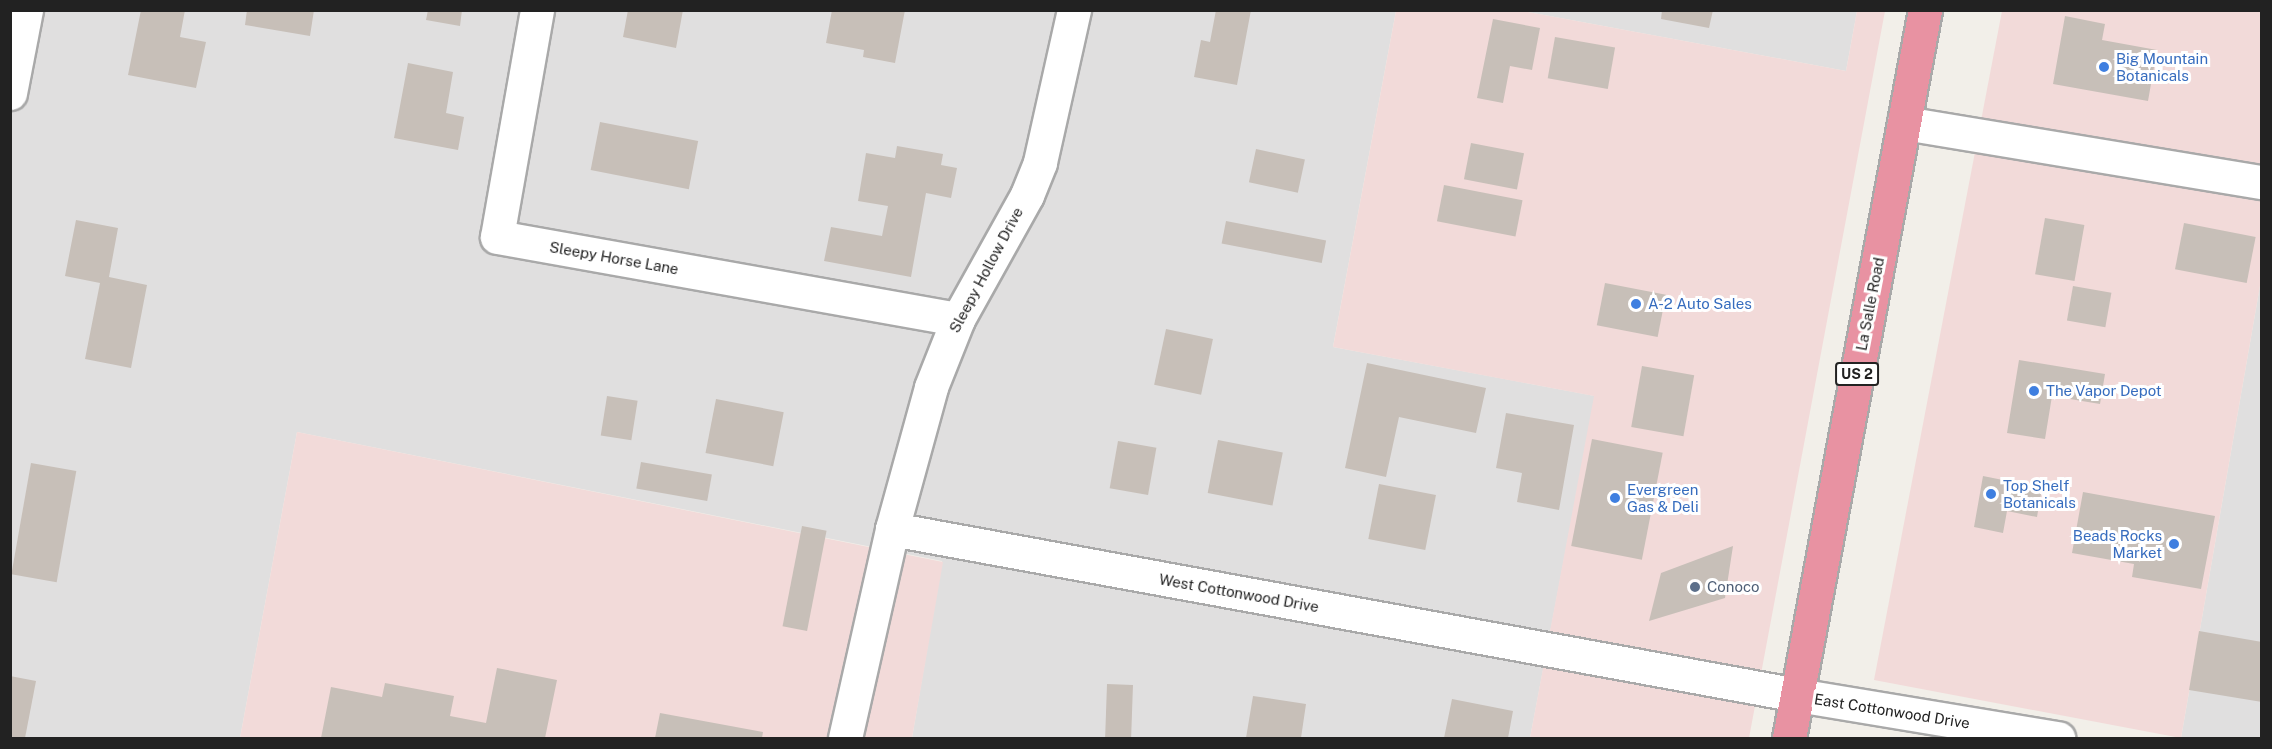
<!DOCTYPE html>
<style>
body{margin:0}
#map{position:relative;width:2272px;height:749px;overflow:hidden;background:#f2efe9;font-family:"Public Sans",sans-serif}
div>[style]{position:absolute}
.residential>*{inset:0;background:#e0dfdf}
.commercial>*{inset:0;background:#f2dad9}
.building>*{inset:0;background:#c7bfb8;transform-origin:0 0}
.roads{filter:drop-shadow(2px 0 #a9a9a9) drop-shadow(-2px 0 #a9a9a9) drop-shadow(0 2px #a9a9a9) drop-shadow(0 -2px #a9a9a9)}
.minor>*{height:33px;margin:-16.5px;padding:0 16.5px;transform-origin:16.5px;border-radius:16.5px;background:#fff}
.highway>*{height:33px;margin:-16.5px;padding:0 16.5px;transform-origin:16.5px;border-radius:16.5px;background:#e892a2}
.dots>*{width:16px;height:16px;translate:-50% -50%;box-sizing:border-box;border:3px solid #fff;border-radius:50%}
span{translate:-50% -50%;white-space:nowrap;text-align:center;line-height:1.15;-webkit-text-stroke:6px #fff;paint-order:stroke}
.shield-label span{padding:2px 4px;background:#fff;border:2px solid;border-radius:4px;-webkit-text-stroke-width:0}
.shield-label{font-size:14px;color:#222;font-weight:700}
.shop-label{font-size:15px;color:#366cbe}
.left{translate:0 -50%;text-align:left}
.right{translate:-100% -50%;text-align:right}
.street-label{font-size:15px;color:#222}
.service-label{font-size:15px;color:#4e5e75}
.frame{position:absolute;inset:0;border:12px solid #222;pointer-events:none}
</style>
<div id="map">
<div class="residential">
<div style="clip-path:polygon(10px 11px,1396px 11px,1333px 347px,1595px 396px,1530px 738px,912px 738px,942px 561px,297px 432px,240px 738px,11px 738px)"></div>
<div style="clip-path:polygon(1523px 11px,1857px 11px,1846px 71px)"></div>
<div style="clip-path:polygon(2261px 280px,2261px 738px,2181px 738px)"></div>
</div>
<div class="commercial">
<div style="clip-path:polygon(1396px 11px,1523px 11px,1846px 71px,1857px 11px,1885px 11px,1749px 738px,1530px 738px,1594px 396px,1333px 347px)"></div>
<div style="clip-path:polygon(2002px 11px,2261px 11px,2261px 280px,2181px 738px,1874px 680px)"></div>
<div style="clip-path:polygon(297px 432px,943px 562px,912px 738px,240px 738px)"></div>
</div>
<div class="building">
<div style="clip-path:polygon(141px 10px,185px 10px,180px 37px,206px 42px,196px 88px,128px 75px)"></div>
<div style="clip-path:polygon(247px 10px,314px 10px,310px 36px,245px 25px)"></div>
<div style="clip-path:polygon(428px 10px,462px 10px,460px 26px,426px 20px)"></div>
<div style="clip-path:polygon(628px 10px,683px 10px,676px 48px,623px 37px)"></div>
<div style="clip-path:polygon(832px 10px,905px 10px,895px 63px,863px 57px,864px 50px,826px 43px)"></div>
<div style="clip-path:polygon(1216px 10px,1251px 10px,1237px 85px,1194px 77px,1201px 40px,1210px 42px)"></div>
<div style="clip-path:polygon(1662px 10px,1713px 10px,1709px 28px,1661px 19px)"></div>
<div style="clip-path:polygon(2065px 16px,2105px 24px,2102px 40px,2157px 50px,2148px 101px,2053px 84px)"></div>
<div style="clip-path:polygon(1493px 19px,1540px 28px,1532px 70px,1510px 66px,1503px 103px,1477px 98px)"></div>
<div style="left:1555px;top:37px;width:61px;height:42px;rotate:10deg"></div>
<div style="clip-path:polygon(408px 63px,453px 72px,446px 113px,464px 117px,458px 150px,394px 138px)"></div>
<div style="left:600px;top:122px;width:100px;height:49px;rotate:11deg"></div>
<div style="left:1471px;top:143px;width:54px;height:37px;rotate:11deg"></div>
<div style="clip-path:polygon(897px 146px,943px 154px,941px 165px,957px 168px,951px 198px,926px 193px,911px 277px,824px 261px,831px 227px,882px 236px,888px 206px,858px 201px,866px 153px,895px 158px)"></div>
<div style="left:1256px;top:149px;width:50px;height:34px;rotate:12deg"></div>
<div style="left:1444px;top:185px;width:80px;height:37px;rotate:11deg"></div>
<div style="left:2045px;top:218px;width:40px;height:57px;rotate:10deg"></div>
<div style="clip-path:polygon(76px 220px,118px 228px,109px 277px,147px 285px,131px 368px,85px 359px,100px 283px,65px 276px)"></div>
<div style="left:1226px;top:221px;width:102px;height:23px;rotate:11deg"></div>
<div style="left:2184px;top:223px;width:73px;height:47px;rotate:11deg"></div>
<div style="left:1605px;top:283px;width:62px;height:43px;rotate:11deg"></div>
<div style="left:2073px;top:286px;width:39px;height:35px;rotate:10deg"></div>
<div style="left:1166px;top:329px;width:48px;height:57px;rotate:12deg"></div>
<div style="clip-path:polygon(2019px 360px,2105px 374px,2100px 404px,2052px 396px,2045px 439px,2007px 433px)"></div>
<div style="clip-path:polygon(1367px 363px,1486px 388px,1476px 433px,1399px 417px,1386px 477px,1345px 468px)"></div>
<div style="left:1642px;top:366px;width:53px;height:62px;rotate:10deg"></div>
<div style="left:607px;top:396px;width:31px;height:40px;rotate:9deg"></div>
<div style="left:716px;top:399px;width:69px;height:55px;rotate:11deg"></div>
<div style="clip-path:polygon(1506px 413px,1574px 425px,1559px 510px,1517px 502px,1522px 473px,1496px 468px)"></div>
<div style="left:1592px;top:439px;width:72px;height:109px;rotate:11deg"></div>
<div style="left:1218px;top:440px;width:66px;height:54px;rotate:11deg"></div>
<div style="left:1118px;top:441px;width:39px;height:48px;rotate:10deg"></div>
<div style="left:641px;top:462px;width:72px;height:27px;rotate:10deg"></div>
<div style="left:31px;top:463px;width:46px;height:113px;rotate:10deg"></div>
<div style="clip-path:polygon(1983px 476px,2042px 488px,2037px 517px,2007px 511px,2003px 533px,1974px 527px)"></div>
<div style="left:1379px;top:484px;width:58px;height:56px;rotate:11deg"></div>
<div style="clip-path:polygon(2083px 492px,2215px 516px,2201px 589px,2132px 577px,2134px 564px,2072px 553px)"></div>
<div style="left:802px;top:526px;width:25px;height:102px;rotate:11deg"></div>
<div style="clip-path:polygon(1733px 546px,1725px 598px,1649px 621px,1661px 573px)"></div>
<div style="clip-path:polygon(2199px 631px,2262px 642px,2262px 702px,2189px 690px)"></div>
<div style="clip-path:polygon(497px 668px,557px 680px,545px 738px,321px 738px,331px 687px,382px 697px,385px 683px,454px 696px,450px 716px,486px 723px)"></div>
<div style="clip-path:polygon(10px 676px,36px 681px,25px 738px,10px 738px)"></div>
<div style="left:1107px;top:684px;width:26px;height:54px;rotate:2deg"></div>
<div style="clip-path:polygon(1253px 696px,1306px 704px,1301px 738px,1246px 738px)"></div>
<div style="clip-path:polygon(1452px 699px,1513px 711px,1508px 738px,1444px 738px)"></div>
<div style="clip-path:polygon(660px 713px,763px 732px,762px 738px,655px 738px)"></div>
</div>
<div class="roads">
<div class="minor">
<div style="left:537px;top:10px;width:230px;rotate:100deg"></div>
<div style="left:497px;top:237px;width:468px;rotate:10.1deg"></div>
<div style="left:10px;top:93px;width:85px;rotate:-79.1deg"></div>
<div style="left:1904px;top:123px;width:363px;rotate:9.4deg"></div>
<div style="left:892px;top:529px;width:920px;rotate:10.39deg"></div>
<div style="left:1797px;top:695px;width:265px;rotate:9.4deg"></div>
<div style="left:845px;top:738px;width:214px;rotate:-77.3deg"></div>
<div style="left:892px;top:529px;width:147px;rotate:-74.6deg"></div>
<div style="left:931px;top:387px;width:73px;rotate:-68.3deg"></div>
<div style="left:958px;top:319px;width:142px;rotate:-60.9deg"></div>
<div style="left:1027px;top:195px;width:35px;rotate:-68deg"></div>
<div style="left:1040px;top:162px;width:156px;rotate:-77.4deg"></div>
</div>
<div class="highway">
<div style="left:1789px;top:738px;width:741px;rotate:-79.42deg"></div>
</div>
</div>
<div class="dots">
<div style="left:2104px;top:67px;background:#3f7fe0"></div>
<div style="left:1636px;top:304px;background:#3f7fe0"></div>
<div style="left:2034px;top:391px;background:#3f7fe0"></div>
<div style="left:1991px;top:494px;background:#3f7fe0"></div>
<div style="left:1615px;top:498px;background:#3f7fe0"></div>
<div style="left:2174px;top:544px;background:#3f7fe0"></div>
<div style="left:1695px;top:587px;background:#5c6f8a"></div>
</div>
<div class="shield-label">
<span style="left:1857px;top:374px">US 2</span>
</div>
<div class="shop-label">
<span class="left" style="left:2116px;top:67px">Big Mountain<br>Botanicals</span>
<span class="left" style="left:1648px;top:304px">A-2 Auto Sales</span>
<span class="left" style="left:2046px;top:391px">The Vapor Depot</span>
<span class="left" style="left:2003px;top:494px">Top Shelf<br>Botanicals</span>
<span class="left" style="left:1627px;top:498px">Evergreen<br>Gas &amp; Deli</span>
<span class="right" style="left:2162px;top:544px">Beads Rocks<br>Market</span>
</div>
<div class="street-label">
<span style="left:614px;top:258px;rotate:10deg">Sleepy Horse Lane</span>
<span style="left:986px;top:270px;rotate:-62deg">Sleepy Hollow Drive</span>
<span style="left:1870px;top:304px;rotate:-79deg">La Salle Road</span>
<span style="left:1239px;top:593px;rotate:10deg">West Cottonwood Drive</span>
<span style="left:1892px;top:711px;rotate:9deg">East Cottonwood Drive</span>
</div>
<div class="service-label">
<span class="left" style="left:1707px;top:587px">Conoco</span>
</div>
<div class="frame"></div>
</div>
